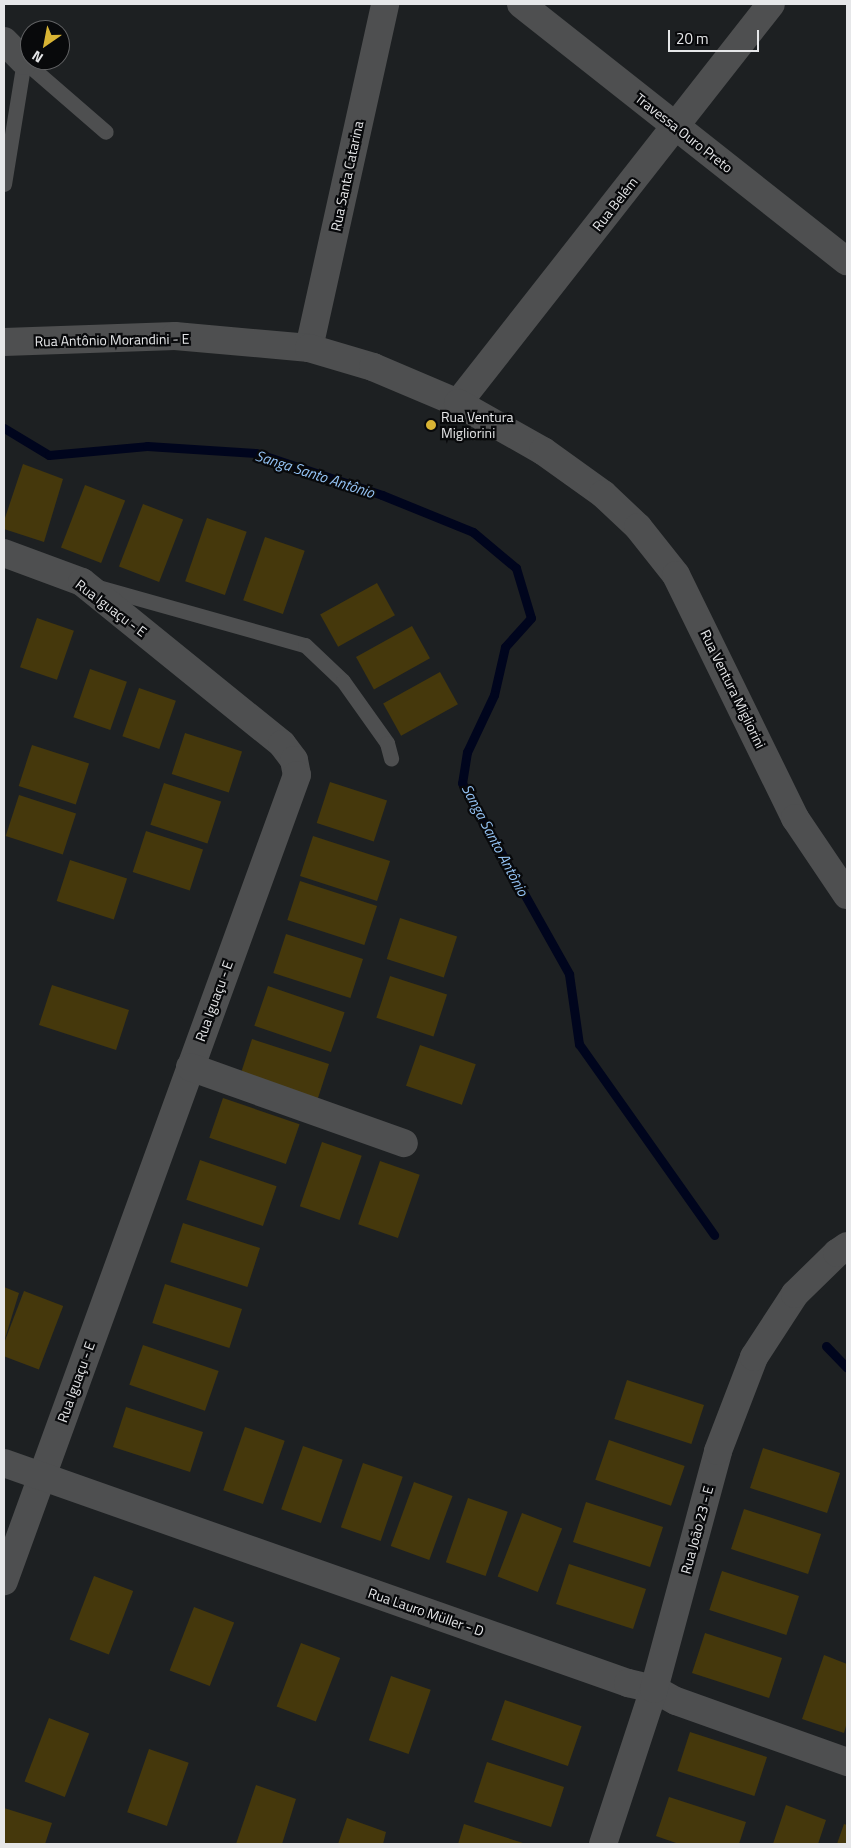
<!DOCTYPE html>
<meta charset="utf-8">
<style>
body{margin:0}
#map{position:relative;width:851px;height:1848px;overflow:hidden;background:#1d2022;font-family:"Titillium Web",sans-serif}
div>[style]{position:absolute}
.stream>*{height:9px;margin:-4.5px;padding:0 4.5px;transform-origin:4.5px;border-radius:4.5px;background:#00051d}
.building>*{inset:0;background:#45380c;transform-origin:0 0}
.service>*{height:15px;margin:-7.5px;padding:0 7.5px;transform-origin:7.5px;border-radius:7.5px;background:#4e4f50}
.minor>*{height:28px;margin:-14px;padding:0 14px;transform-origin:14px;border-radius:14px;background:#4e4f50}
.tertiary>*{height:28px;margin:-14px;padding:0 14px;transform-origin:14px;border-radius:14px;background:#4e4f50}
.dots>*{width:14px;height:14px;translate:-50% -50%;box-sizing:border-box;border:2px solid #08090b;border-radius:50%}
span{translate:-50% -50%;white-space:nowrap;text-align:center;line-height:1.15;-webkit-text-stroke:4.5px #08090b;paint-order:stroke}
.street-label{font-size:14px;color:#e6e7e9}
.poi-label{font-size:14px;color:#e6e7e9}
.left{translate:0 -50%;text-align:left}
.water-label{font-size:15px;color:#95c4f6;font-style:italic}
.frame{position:absolute;inset:0;border:5px solid #e6e7e9;pointer-events:none}
.north{position:absolute;left:20px;top:20px;width:50px;height:50px;box-sizing:border-box;background:#08090b;border:1px solid #616264;border-radius:50%;rotate:213deg;font-size:14px;font-weight:700;line-height:20px;text-align:center;color:#e6e7e9}
.north::after{content:'';display:block;margin:auto;width:18px;height:22px;background:#d9b434;clip-path:polygon(50% 0,100% 100%,50% 72%,0 100%)}
.scale{position:absolute;left:668px;top:30px;width:91px;height:22px;box-sizing:border-box;border:2px solid #e6e7e9;border-top:0;padding-left:6px;font-size:15px;line-height:18px;white-space:nowrap;color:#e6e7e9;-webkit-text-stroke:4px #08090b;paint-order:stroke}
</style>
<div id="map">
<div class="stream">
<div style="left:4px;top:428px;width:52px;rotate:31deg"></div>
<div style="left:49px;top:455px;width:98px;rotate:-5.2deg"></div>
<div style="left:147px;top:446px;width:109px;rotate:3.7deg"></div>
<div style="left:256px;top:453px;width:133px;rotate:18.4deg"></div>
<div style="left:382px;top:495px;width:98px;rotate:22.1deg"></div>
<div style="left:473px;top:532px;width:56px;rotate:39.9deg"></div>
<div style="left:516px;top:568px;width:52px;rotate:73.3deg"></div>
<div style="left:531px;top:618px;width:39px;rotate:132deg"></div>
<div style="left:505px;top:647px;width:49px;rotate:102.9deg"></div>
<div style="left:494px;top:695px;width:63px;rotate:115.3deg"></div>
<div style="left:467px;top:752px;width:31px;rotate:99deg"></div>
<div style="left:462px;top:783px;width:219px;rotate:60.7deg"></div>
<div style="left:569px;top:974px;width:71px;rotate:81.9deg"></div>
<div style="left:579px;top:1044px;width:234px;rotate:54.7deg"></div>
<div style="left:826px;top:1346px;width:30px;rotate:46deg"></div>
</div>
<div class="building">
<div style="clip-path:polygon(23px 464px,63px 479px,44px 542px,4px 529px,4px 521px)"></div>
<div style="left:85px;top:485px;width:43px;height:67px;rotate:21deg"></div>
<div style="left:143px;top:504px;width:43px;height:67px;rotate:21deg"></div>
<div style="left:207px;top:518px;width:42px;height:67px;rotate:19deg"></div>
<div style="left:265px;top:537px;width:42px;height:67px;rotate:19deg"></div>
<div style="left:377px;top:583px;width:37px;height:65px;rotate:61deg"></div>
<div style="left:37px;top:618px;width:39px;height:52px;rotate:19deg"></div>
<div style="left:412px;top:626px;width:37px;height:64px;rotate:61deg"></div>
<div style="left:90px;top:669px;width:39px;height:51px;rotate:19deg"></div>
<div style="left:440px;top:672px;width:37px;height:65px;rotate:61deg"></div>
<div style="left:139px;top:688px;width:39px;height:51px;rotate:19deg"></div>
<div style="left:185px;top:733px;width:60px;height:43px;rotate:18deg"></div>
<div style="left:32px;top:745px;width:60px;height:43px;rotate:18deg"></div>
<div style="left:330px;top:782px;width:60px;height:43px;rotate:18deg"></div>
<div style="left:164px;top:783px;width:60px;height:44px;rotate:18deg"></div>
<div style="left:19px;top:795px;width:60px;height:43px;rotate:18deg"></div>
<div style="left:146px;top:831px;width:60px;height:43px;rotate:18deg"></div>
<div style="left:313px;top:836px;width:81px;height:42px;rotate:18deg"></div>
<div style="left:70px;top:860px;width:60px;height:43px;rotate:18deg"></div>
<div style="left:300px;top:881px;width:81px;height:41px;rotate:18deg"></div>
<div style="left:400px;top:918px;width:60px;height:43px;rotate:18deg"></div>
<div style="left:286px;top:934px;width:81px;height:41px;rotate:18deg"></div>
<div style="left:390px;top:976px;width:60px;height:44px;rotate:18deg"></div>
<div style="left:52px;top:985px;width:81px;height:42px;rotate:18deg"></div>
<div style="left:268px;top:986px;width:81px;height:42px;rotate:19deg"></div>
<div style="left:252px;top:1039px;width:81px;height:41px;rotate:18deg"></div>
<div style="left:420px;top:1045px;width:59px;height:43px;rotate:19deg"></div>
<div style="left:223px;top:1098px;width:81px;height:42px;rotate:19deg"></div>
<div style="left:322px;top:1142px;width:42px;height:68px;rotate:19deg"></div>
<div style="left:200px;top:1160px;width:81px;height:42px;rotate:19deg"></div>
<div style="left:380px;top:1161px;width:42px;height:67px;rotate:19deg"></div>
<div style="left:183px;top:1223px;width:81px;height:41px;rotate:18deg"></div>
<div style="left:165px;top:1284px;width:81px;height:41px;rotate:18deg"></div>
<div style="clip-path:polygon(4px 1287px,19px 1293px,4px 1342px)"></div>
<div style="left:24px;top:1291px;width:42px;height:68px;rotate:21deg"></div>
<div style="left:143px;top:1345px;width:80px;height:42px;rotate:19deg"></div>
<div style="left:627px;top:1380px;width:81px;height:41px;rotate:18deg"></div>
<div style="left:126px;top:1407px;width:81px;height:42px;rotate:18deg"></div>
<div style="left:245px;top:1427px;width:42px;height:67px;rotate:19deg"></div>
<div style="left:609px;top:1440px;width:80px;height:42px;rotate:19deg"></div>
<div style="left:303px;top:1446px;width:42px;height:67px;rotate:19deg"></div>
<div style="left:763px;top:1448px;width:81px;height:42px;rotate:18deg"></div>
<div style="left:363px;top:1463px;width:42px;height:68px;rotate:19deg"></div>
<div style="left:414px;top:1482px;width:41px;height:68px;rotate:20deg"></div>
<div style="left:468px;top:1498px;width:42px;height:68px;rotate:19deg"></div>
<div style="left:586px;top:1502px;width:81px;height:42px;rotate:18deg"></div>
<div style="left:744px;top:1509px;width:81px;height:42px;rotate:18deg"></div>
<div style="left:522px;top:1513px;width:43px;height:68px;rotate:21deg"></div>
<div style="left:569px;top:1564px;width:81px;height:42px;rotate:18deg"></div>
<div style="left:722px;top:1571px;width:81px;height:41px;rotate:18deg"></div>
<div style="left:94px;top:1576px;width:42px;height:68px;rotate:21deg"></div>
<div style="left:194px;top:1607px;width:43px;height:68px;rotate:21deg"></div>
<div style="left:705px;top:1633px;width:81px;height:42px;rotate:18deg"></div>
<div style="left:301px;top:1643px;width:42px;height:68px;rotate:21deg"></div>
<div style="clip-path:polygon(824px 1655px,847px 1664px,847px 1722px,844px 1733px,802px 1719px)"></div>
<div style="left:391px;top:1676px;width:42px;height:68px;rotate:19deg"></div>
<div style="left:505px;top:1700px;width:81px;height:42px;rotate:19deg"></div>
<div style="left:49px;top:1718px;width:43px;height:68px;rotate:21deg"></div>
<div style="left:690px;top:1732px;width:81px;height:41px;rotate:18deg"></div>
<div style="left:149px;top:1749px;width:42px;height:67px;rotate:19deg"></div>
<div style="left:487px;top:1762px;width:81px;height:42px;rotate:18deg"></div>
<div style="clip-path:polygon(256px 1785px,296px 1799px,282px 1844px,236px 1844px)"></div>
<div style="clip-path:polygon(669px 1797px,746px 1822px,739px 1844px,679px 1844px,656px 1836px)"></div>
<div style="clip-path:polygon(786px 1805px,826px 1820px,818px 1844px,773px 1844px)"></div>
<div style="clip-path:polygon(4px 1808px,52px 1823px,45px 1844px,4px 1844px)"></div>
<div style="clip-path:polygon(347px 1818px,386px 1832px,383px 1844px,338px 1844px)"></div>
<div style="clip-path:polygon(464px 1824px,526px 1844px,458px 1844px)"></div>
<div style="clip-path:polygon(844px 1824px,847px 1825px,847px 1844px,837px 1844px)"></div>
</div>
<div class="service">
<div style="left:24px;top:61px;width:108px;rotate:40.9deg"></div>
<div style="left:4px;top:184px;width:125px;rotate:-80.8deg"></div>
<div style="left:98px;top:587px;width:215px;rotate:15.7deg"></div>
<div style="left:305px;top:645px;width:52px;rotate:43.5deg"></div>
<div style="left:343px;top:681px;width:76px;rotate:54.6deg"></div>
<div style="left:387px;top:743px;width:16px;rotate:75deg"></div>
</div>
<div class="minor">
<div style="left:521px;top:4px;width:415px;rotate:38.3deg"></div>
<div style="left:4px;top:41px;width:28px;rotate:45deg"></div>
<div style="left:309px;top:348px;width:352px;rotate:-77.5deg"></div>
<div style="left:458px;top:403px;width:507px;rotate:-51.89deg"></div>
<div style="left:4px;top:553px;width:83px;rotate:20.4deg"></div>
<div style="left:82px;top:582px;width:257px;rotate:39deg"></div>
<div style="left:282px;top:744px;width:20px;rotate:53deg"></div>
<div style="left:294px;top:760px;width:15px;rotate:79deg"></div>
<div style="left:297px;top:775px;width:858px;rotate:109.98deg"></div>
<div style="left:190px;top:1067px;width:227px;rotate:19.6deg"></div>
<div style="left:4px;top:1463px;width:662px;rotate:19.42deg"></div>
<div style="left:628px;top:1683px;width:27px;rotate:13deg"></div>
<div style="left:654px;top:1689px;width:25px;rotate:29deg"></div>
<div style="left:676px;top:1701px;width:182px;rotate:19.6deg"></div>
</div>
<div class="tertiary">
<div style="left:4px;top:342px;width:171px;rotate:-2deg"></div>
<div style="left:175px;top:336px;width:135px;rotate:5.1deg"></div>
<div style="left:309px;top:348px;width:67px;rotate:16.5deg"></div>
<div style="left:373px;top:367px;width:92px;rotate:23deg"></div>
<div style="left:458px;top:403px;width:98px;rotate:29.5deg"></div>
<div style="left:543px;top:451px;width:74px;rotate:35.6deg"></div>
<div style="left:603px;top:494px;width:48px;rotate:43.3deg"></div>
<div style="left:638px;top:527px;width:61px;rotate:51.6deg"></div>
<div style="left:676px;top:575px;width:271px;rotate:63.9deg"></div>
<div style="left:795px;top:818px;width:93px;rotate:56deg"></div>
<div style="left:603px;top:1844px;width:163px;rotate:-71.8deg"></div>
<div style="left:654px;top:1689px;width:246px;rotate:-74.9deg"></div>
<div style="left:718px;top:1451px;width:101px;rotate:-69deg"></div>
<div style="left:754px;top:1357px;width:75px;rotate:-56.9deg"></div>
<div style="left:795px;top:1294px;width:59px;rotate:-44.3deg"></div>
<div style="left:837px;top:1253px;width:12px;rotate:-35deg"></div>
</div>
<div class="dots">
<div style="left:431px;top:425px;background:#d9b434"></div>
</div>
<div class="street-label">
<span style="left:684px;top:133px;rotate:38deg">Travessa Ouro Preto</span>
<span style="left:347px;top:176px;rotate:-78deg">Rua Santa Catarina</span>
<span style="left:615px;top:204px;rotate:-52deg">Rua Belém</span>
<span style="left:112px;top:340px;rotate:-1deg">Rua Antônio Morandini - E</span>
<span style="left:111px;top:608px;rotate:37deg">Rua Iguaçu - E</span>
<span style="left:733px;top:689px;rotate:64deg">Rua Ventura Migliorini</span>
<span style="left:214px;top:1001px;rotate:-70deg">Rua Iguaçu - E</span>
<span style="left:76px;top:1382px;rotate:-70deg">Rua Iguaçu - E</span>
<span style="left:697px;top:1530px;rotate:-75deg">Rua João 23 - E</span>
<span style="left:426px;top:1612px;rotate:19deg">Rua Lauro Müller - D</span>
</div>
<div class="poi-label">
<span class="left" style="left:441px;top:425px">Rua Ventura<br>Migliorini</span>
</div>
<div class="water-label">
<span style="left:315px;top:474px;rotate:18deg">Sanga Santo Antônio</span>
<span style="left:495px;top:840px;rotate:62deg">Sanga Santo Antônio</span>
</div>
<div class="frame"></div>
<div class="north">N</div>
<div class="scale">20 m</div>
</div>
